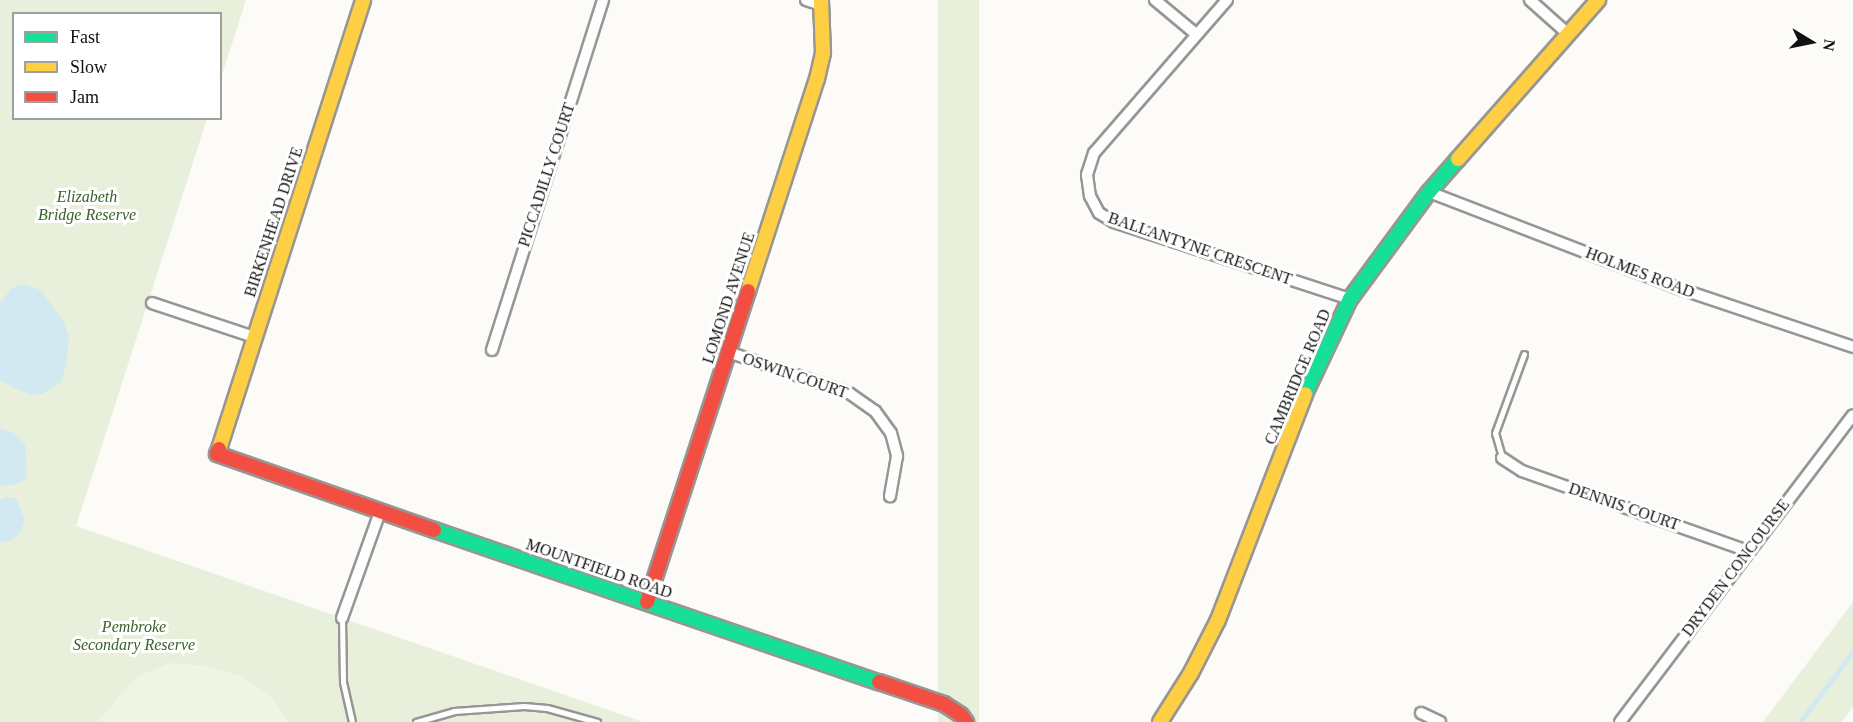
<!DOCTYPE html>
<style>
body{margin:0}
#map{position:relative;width:1853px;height:722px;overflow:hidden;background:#fcfbf8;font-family:Georgia,serif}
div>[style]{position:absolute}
.green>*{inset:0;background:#e8efda;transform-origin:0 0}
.pitch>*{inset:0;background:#f0f4e4}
.water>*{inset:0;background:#d2e9f2}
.stream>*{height:4.5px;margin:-2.25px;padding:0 2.25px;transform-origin:2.25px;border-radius:2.25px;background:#d2e9f2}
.roads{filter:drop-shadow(2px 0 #979695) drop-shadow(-2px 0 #979695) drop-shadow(0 2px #979695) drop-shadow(0 -2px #979695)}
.lane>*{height:5px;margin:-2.5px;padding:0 2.5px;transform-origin:2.5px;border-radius:2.5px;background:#fffefe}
.street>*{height:10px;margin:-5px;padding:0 5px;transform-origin:5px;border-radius:5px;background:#fffefe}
.fast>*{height:14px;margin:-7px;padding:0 7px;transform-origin:7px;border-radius:7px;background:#16e098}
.slow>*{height:14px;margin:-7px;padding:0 7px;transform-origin:7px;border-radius:7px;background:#ffcf43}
.jam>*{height:14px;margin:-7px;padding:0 7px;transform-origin:7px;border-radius:7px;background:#f24e42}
span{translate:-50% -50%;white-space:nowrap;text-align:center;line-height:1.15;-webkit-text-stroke:6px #fff;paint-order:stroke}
.street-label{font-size:16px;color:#111}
.park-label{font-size:16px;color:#386228;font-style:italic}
.legend{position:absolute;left:12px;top:12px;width:210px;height:108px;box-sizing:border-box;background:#fff;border:2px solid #a0a0a0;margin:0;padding:8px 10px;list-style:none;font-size:18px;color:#111}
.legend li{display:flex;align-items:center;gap:12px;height:30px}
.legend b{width:30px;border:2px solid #a0a0a0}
.north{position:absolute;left:1781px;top:12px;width:60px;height:60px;-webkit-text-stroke:4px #fff;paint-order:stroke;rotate:100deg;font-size:16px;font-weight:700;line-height:24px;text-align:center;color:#111}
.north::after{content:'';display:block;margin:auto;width:21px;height:27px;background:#111;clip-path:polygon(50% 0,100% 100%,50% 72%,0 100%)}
</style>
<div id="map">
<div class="green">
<div style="clip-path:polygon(0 0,246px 0,221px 78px,220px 14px,14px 14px,14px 118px,207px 119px,76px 526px,643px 722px,0 722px)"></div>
<div style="left:938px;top:0;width:41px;height:724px"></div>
<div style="clip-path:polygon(1853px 602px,1853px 707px,1842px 722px,1763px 722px)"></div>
</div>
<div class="pitch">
<div style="clip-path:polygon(170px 663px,208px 666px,241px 676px,270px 695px,288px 722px,97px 722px,137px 676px)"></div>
</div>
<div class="water">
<div style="clip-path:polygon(21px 284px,41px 290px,64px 323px,69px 337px,66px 366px,61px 382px,42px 394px,32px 395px,16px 389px,0 380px,0 303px,12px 288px)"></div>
<div style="clip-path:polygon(0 428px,14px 433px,25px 444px,27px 478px,17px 484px,0 486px)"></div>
<div style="clip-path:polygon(5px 497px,16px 498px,25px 522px,19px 534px,9px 541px,0 543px,0 501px)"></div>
</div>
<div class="stream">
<div style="left:1800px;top:722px;width:88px;rotate:-52.9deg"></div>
</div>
<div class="roads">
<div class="lane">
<div style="left:1502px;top:457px;width:25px;rotate:-106deg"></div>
<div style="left:1495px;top:433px;width:84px;rotate:-69.8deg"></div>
<div style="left:342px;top:618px;width:64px;rotate:89.1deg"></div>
<div style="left:343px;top:682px;width:41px;rotate:77.3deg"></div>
<div style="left:416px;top:722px;width:40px;rotate:-16deg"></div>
<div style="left:454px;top:711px;width:70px;rotate:-4.1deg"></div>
<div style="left:524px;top:706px;width:23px;rotate:5deg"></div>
<div style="left:547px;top:708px;width:52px;rotate:15.6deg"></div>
</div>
<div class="street">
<div style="left:806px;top:0;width:16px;rotate:18deg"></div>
<div style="left:1155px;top:0;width:53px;rotate:39.7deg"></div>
<div style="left:1227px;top:0;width:203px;rotate:131deg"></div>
<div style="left:1094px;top:153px;width:23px;rotate:108deg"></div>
<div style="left:1087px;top:175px;width:21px;rotate:82deg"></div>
<div style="left:1090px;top:196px;width:19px;rotate:62deg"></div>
<div style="left:1099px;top:213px;width:17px;rotate:31deg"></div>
<div style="left:1114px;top:222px;width:248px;rotate:18.1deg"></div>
<div style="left:1530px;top:0;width:51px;rotate:41.8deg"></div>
<div style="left:1429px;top:192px;width:264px;rotate:21.1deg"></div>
<div style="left:1675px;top:287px;width:188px;rotate:18.6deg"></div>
<div style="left:152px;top:303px;width:108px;rotate:18.4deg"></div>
<div style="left:492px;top:350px;width:367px;rotate:-72.4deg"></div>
<div style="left:728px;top:352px;width:128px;rotate:18.7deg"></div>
<div style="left:849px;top:393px;width:32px;rotate:35deg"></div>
<div style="left:875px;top:411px;width:27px;rotate:54deg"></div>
<div style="left:891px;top:433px;width:24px;rotate:75deg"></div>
<div style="left:897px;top:456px;width:41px;rotate:99.9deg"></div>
<div style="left:1502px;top:458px;width:24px;rotate:33deg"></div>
<div style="left:1522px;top:471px;width:240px;rotate:19.5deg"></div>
<div style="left:342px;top:618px;width:113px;rotate:-70.3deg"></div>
<div style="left:1421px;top:713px;width:21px;rotate:25deg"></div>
<div style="left:1620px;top:722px;width:385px;rotate:-52.8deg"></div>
</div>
<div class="fast">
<div style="left:1305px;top:394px;width:105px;rotate:-64.7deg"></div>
<div style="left:1350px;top:299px;width:133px;rotate:-53.6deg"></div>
<div style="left:1429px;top:192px;width:44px;rotate:-48.7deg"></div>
<div style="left:434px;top:530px;width:470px;rotate:18.9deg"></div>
</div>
<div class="slow">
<div style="left:1458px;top:159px;width:212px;rotate:-48.6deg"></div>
<div style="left:748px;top:291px;width:223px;rotate:-72deg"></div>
<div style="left:817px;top:79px;width:27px;rotate:-77deg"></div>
<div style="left:823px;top:53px;width:53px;rotate:-92.2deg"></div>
<div style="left:219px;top:449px;width:472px;rotate:-72.2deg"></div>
<div style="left:1160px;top:722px;width:58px;rotate:-57.7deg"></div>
<div style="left:1191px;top:673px;width:59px;rotate:-63deg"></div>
<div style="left:1218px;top:620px;width:242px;rotate:-68.9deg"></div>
</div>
<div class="jam">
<div style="left:219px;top:449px;width:5px;rotate:112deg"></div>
<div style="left:217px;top:454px;width:230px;rotate:19.3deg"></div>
<div style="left:647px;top:602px;width:327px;rotate:-72deg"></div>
<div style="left:879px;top:682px;width:69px;rotate:18.7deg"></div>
<div style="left:944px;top:704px;width:20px;rotate:33deg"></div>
<div style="left:961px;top:715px;width:9px;rotate:54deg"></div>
</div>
</div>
<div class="street-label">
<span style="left:547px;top:175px;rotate:-72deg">PICCADILLY COURT</span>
<span style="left:274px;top:222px;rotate:-72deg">BIRKENHEAD DRIVE</span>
<span style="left:1200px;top:249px;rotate:19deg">BALLANTYNE CRESCENT</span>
<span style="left:1640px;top:273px;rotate:21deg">HOLMES ROAD</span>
<span style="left:729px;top:298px;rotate:-72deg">LOMOND AVENUE</span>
<span style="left:795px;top:376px;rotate:19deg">OSWIN COURT</span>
<span style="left:1298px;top:377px;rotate:-67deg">CAMBRIDGE ROAD</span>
<span style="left:1624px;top:507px;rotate:19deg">DENNIS COURT</span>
<span style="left:1736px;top:568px;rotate:-53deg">DRYDEN CONCOURSE</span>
<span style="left:599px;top:569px;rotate:19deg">MOUNTFIELD ROAD</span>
</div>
<div class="park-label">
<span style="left:87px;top:206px">Elizabeth<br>Bridge Reserve</span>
<span style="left:134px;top:636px">Pembroke<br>Secondary Reserve</span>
</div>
<ul class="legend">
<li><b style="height:8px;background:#16e098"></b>Fast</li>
<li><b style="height:8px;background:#ffcf43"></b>Slow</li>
<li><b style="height:8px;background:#f24e42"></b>Jam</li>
</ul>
<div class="north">N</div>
</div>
